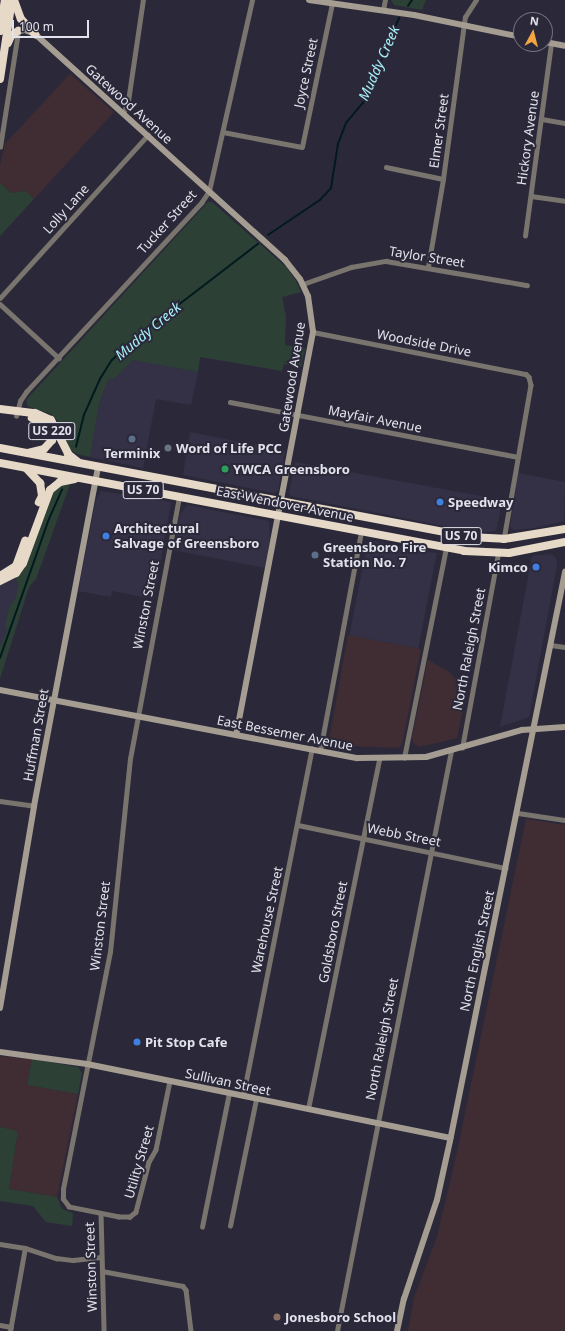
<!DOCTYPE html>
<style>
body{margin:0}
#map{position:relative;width:565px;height:1331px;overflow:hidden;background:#2b2939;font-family:"Noto Sans",sans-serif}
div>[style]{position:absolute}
.built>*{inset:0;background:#343147;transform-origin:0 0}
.industrial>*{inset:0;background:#402d33}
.green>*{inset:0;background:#2c4036}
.stream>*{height:1.5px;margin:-0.75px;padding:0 0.75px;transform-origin:0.75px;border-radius:0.75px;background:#001a1d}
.street>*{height:4.5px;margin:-2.25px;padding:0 2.25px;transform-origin:2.25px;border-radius:2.25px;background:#79746d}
.secondary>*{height:6px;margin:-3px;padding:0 3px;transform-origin:3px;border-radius:3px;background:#a59d91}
.highway>*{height:8px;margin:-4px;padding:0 4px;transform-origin:4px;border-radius:4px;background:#e7d9c7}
.dots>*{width:11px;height:11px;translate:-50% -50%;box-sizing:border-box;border:2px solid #2b2939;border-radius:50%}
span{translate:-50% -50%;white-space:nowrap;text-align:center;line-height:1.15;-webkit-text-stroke:4px #2b2939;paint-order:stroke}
.shield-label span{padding:1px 3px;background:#2b2939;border:1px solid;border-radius:3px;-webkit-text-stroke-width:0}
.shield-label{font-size:12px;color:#e2e2ec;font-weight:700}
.street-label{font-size:13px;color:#e2e2ec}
.poi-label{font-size:13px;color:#e2e2ec;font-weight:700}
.left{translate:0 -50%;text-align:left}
.right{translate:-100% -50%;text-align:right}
.water-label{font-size:14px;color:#a8f1fa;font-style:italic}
.north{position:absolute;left:513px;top:12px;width:40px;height:40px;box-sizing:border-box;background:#2b2939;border:1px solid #747381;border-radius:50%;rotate:7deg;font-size:11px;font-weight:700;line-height:16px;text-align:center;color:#e2e2ec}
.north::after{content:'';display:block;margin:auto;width:14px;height:18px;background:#f2a541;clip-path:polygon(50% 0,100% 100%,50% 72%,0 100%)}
.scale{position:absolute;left:12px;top:20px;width:77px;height:18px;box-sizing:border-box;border:2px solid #e2e2ec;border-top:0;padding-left:5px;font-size:12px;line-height:14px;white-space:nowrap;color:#e2e2ec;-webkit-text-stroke:3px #2b2939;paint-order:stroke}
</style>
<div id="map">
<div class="built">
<div style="clip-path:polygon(133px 360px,198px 372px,191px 405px,156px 399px,143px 468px,90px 457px,99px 405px,108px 379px,114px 379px)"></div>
<div style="clip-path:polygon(190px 432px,285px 451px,278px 491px,273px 493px,183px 475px)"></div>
<div style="clip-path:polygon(295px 462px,502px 500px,497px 528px,495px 531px,485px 532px,464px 530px,291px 496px,289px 493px)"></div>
<div style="clip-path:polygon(518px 473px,565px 482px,564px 521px,534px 528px,514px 530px,510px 527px)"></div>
<div style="clip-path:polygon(101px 491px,171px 502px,154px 599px,112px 591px,111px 597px,78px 591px,96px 500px)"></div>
<div style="clip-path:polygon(187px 505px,269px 521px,270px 541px,265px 568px,173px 550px,180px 515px)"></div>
<div style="left:368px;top:540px;width:70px;height:97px;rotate:11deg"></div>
<div style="clip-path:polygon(551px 554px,556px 558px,557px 565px,529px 717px,500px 727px,532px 556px)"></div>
<div style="clip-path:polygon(15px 579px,18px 582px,16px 597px,9px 607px,7px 631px,0 646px,0 585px)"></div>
</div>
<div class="industrial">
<div style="clip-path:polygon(70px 74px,114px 112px,34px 199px,26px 191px,11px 193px,0 183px,0 165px,5px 144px)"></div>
<div style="clip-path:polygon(348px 635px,421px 649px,402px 745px,398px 748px,351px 746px,329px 740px)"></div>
<div style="clip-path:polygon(428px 660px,448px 671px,467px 690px,457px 738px,420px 747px,414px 744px,412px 738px)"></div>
<div style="clip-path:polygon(526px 819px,565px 825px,565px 1331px,408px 1331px,414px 1298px,437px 1237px,457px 1152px)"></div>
<div style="clip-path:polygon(0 1056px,32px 1059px,27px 1085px,78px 1094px,57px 1197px,9px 1189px,18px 1131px,0 1127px)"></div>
</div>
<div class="green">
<div style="clip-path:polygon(391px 0,426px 0,422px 10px,394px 5px)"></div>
<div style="clip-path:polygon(0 183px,11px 193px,26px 191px,34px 199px,0 236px)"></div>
<div style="clip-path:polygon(208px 202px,212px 202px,286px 267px,296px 281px,301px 292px,282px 297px,286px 316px,285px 345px,305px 348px,301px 367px,284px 364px,282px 371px,200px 357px,198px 372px,133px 360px,114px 379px,108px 379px,99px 405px,90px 457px,77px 454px,69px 449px,65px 442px,58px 421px,51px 414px,27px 406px,27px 399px)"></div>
<div style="clip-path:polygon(70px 484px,36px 579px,29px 587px,0 679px,0 646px,7px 631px,5px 625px,9px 607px,16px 597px,18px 582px,15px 579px,24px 569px,50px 494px,59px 487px)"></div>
<div style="clip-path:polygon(32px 1059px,78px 1067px,82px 1073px,78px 1094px,27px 1085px)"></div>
<div style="clip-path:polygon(0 1127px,18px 1131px,9px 1189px,57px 1197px,62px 1209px,73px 1213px,72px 1226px,46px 1222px,33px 1206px,0 1201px)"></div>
</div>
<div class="stream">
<div style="left:408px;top:6px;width:7px;rotate:-56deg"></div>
<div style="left:268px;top:235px;width:63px;rotate:-33.9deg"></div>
<div style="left:320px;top:200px;width:16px;rotate:-47deg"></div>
<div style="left:331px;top:188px;width:45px;rotate:-81deg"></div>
<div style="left:338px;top:144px;width:22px;rotate:-69deg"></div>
<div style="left:346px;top:123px;width:26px;rotate:-50deg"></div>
<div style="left:363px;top:103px;width:92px;rotate:-67deg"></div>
<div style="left:76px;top:447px;width:33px;rotate:-76deg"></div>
<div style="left:84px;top:415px;width:39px;rotate:-66deg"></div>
<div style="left:100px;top:379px;width:22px;rotate:-58deg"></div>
<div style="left:112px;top:360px;width:35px;rotate:-43deg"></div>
<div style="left:138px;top:336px;width:151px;rotate:-37.5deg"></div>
<div style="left:0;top:658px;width:147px;rotate:-70.6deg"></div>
<div style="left:49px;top:519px;width:32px;rotate:-66deg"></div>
</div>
<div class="street">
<div style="left:383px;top:10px;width:10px;rotate:-79deg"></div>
<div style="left:123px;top:114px;width:14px;rotate:-69deg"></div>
<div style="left:128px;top:101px;width:102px;rotate:-81.6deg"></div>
<div style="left:542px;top:119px;width:23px;rotate:10deg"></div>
<div style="left:223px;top:132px;width:80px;rotate:10.8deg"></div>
<div style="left:302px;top:147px;width:147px;rotate:-78.2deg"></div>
<div style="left:0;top:147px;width:116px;rotate:-81.1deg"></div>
<div style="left:386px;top:167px;width:58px;rotate:11.9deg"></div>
<div style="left:531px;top:196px;width:34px;rotate:8deg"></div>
<div style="left:525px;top:236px;width:194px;rotate:-82.3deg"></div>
<div style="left:428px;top:267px;width:89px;rotate:-80.3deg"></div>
<div style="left:443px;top:179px;width:163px;rotate:-82.3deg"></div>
<div style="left:465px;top:17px;width:20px;rotate:-57deg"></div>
<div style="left:303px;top:284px;width:51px;rotate:-19.5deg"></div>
<div style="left:351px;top:267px;width:36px;rotate:-10deg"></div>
<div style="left:386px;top:261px;width:143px;rotate:9.7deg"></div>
<div style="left:0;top:298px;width:220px;rotate:-47.8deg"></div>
<div style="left:0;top:304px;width:80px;rotate:42.5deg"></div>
<div style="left:313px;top:332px;width:217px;rotate:11.2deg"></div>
<div style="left:526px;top:374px;width:4px;rotate:45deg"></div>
<div style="left:529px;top:377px;width:8px;rotate:76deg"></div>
<div style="left:531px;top:385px;width:156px;rotate:99.9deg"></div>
<div style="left:230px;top:402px;width:292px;rotate:10.8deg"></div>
<div style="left:16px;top:416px;width:16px;rotate:-75deg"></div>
<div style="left:20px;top:401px;width:11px;rotate:-56deg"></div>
<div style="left:26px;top:392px;width:258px;rotate:-47.2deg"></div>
<div style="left:201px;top:203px;width:14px;rotate:-56deg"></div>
<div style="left:209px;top:191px;width:196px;rotate:-77.3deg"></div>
<div style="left:551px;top:645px;width:14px;rotate:8deg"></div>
<div style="left:462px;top:748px;width:198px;rotate:-79.5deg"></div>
<div style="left:320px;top:751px;width:224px;rotate:-79.4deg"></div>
<div style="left:404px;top:758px;width:215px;rotate:-78.7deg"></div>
<div style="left:0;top:801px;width:34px;rotate:8deg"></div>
<div style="left:518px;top:813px;width:48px;rotate:8.5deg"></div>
<div style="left:298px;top:825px;width:212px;rotate:11.7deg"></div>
<div style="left:170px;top:1081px;width:70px;rotate:101.5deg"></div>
<div style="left:156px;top:1150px;width:14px;rotate:120deg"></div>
<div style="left:149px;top:1162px;width:52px;rotate:104.6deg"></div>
<div style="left:136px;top:1212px;width:8px;rotate:140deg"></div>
<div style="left:130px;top:1217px;width:11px;rotate:180deg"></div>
<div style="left:119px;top:1217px;width:51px;rotate:-168.7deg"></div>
<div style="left:69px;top:1207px;width:10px;rotate:-127deg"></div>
<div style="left:63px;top:1199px;width:10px;rotate:-90deg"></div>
<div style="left:63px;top:1189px;width:242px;rotate:-78.8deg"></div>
<div style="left:110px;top:952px;width:194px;rotate:-84.1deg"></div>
<div style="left:130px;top:759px;width:267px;rotate:-79.4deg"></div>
<div style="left:243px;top:1096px;width:354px;rotate:-78.8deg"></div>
<div style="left:308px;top:1109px;width:357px;rotate:-78.5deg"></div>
<div style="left:101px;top:1213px;width:118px;rotate:88.5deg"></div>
<div style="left:230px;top:1226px;width:130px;rotate:-78.4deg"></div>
<div style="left:202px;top:1227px;width:137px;rotate:-78.6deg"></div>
<div style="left:0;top:1244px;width:25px;rotate:9deg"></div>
<div style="left:25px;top:1248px;width:33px;rotate:18deg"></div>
<div style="left:56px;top:1258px;width:17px;rotate:7deg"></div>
<div style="left:73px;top:1260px;width:28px;rotate:-6deg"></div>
<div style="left:102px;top:1271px;width:82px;rotate:10.5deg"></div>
<div style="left:183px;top:1286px;width:5px;rotate:53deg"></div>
<div style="left:186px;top:1290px;width:41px;rotate:83deg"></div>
<div style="left:0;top:1325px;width:11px;rotate:10deg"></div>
<div style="left:10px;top:1331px;width:84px;rotate:-79.8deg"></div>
<div style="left:337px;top:1331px;width:591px;rotate:-78.88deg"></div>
</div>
<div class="secondary">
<div style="left:309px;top:0;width:106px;rotate:8.1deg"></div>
<div style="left:414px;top:15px;width:109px;rotate:11.6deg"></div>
<div style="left:18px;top:31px;width:7px;rotate:-8deg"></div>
<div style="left:25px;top:30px;width:11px;rotate:22deg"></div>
<div style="left:35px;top:34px;width:337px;rotate:42.1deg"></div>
<div style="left:285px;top:260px;width:24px;rotate:52deg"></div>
<div style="left:300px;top:279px;width:19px;rotate:65deg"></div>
<div style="left:308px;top:296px;width:36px;rotate:82deg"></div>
<div style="left:313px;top:332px;width:410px;rotate:100.8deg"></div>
<div style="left:545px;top:42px;width:20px;rotate:11deg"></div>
<div style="left:0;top:690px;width:364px;rotate:10.8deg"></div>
<div style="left:358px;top:758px;width:68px;rotate:-0.8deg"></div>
<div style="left:426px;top:757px;width:100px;rotate:-15.7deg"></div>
<div style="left:522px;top:730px;width:43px;rotate:-4deg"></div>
<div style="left:0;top:1008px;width:205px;rotate:-80.4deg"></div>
<div style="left:34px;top:806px;width:344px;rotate:-79.3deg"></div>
<div style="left:0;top:1052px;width:88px;rotate:7.9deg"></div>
<div style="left:87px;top:1064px;width:371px;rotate:11.5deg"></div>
<div style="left:397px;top:1331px;width:33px;rotate:-78deg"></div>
<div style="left:404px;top:1299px;width:104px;rotate:-71.6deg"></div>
<div style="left:437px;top:1200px;width:60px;rotate:-77.6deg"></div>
<div style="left:450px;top:1141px;width:581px;rotate:-78.57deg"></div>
</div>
<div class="highway">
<div style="left:14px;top:0;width:20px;rotate:70deg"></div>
<div style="left:21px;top:19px;width:21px;rotate:47deg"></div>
<div style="left:0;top:31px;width:31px;rotate:-81deg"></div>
<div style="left:8px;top:43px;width:8px;rotate:-67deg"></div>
<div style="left:11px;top:36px;width:9px;rotate:-36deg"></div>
<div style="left:0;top:79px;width:80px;rotate:-81.4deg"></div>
<div style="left:0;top:409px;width:35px;rotate:7deg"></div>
<div style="left:35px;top:413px;width:17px;rotate:24deg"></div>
<div style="left:51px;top:420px;width:38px;rotate:63deg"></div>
<div style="left:68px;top:454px;width:13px;rotate:39deg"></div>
<div style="left:0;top:448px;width:477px;rotate:10.7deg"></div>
<div style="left:469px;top:537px;width:35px;rotate:3deg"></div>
<div style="left:504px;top:539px;width:62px;rotate:-9.3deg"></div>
<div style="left:28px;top:453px;width:16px;rotate:-14deg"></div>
<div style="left:44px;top:449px;width:12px;rotate:-48deg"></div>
<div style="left:52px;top:440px;width:14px;rotate:-102deg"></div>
<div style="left:49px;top:426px;width:19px;rotate:-155deg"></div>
<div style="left:0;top:463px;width:472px;rotate:10.7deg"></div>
<div style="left:464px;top:551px;width:45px;rotate:2.5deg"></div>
<div style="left:509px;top:553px;width:57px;rotate:-11.1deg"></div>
<div style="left:26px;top:468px;width:21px;rotate:47deg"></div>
<div style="left:40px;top:483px;width:13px;rotate:81deg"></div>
<div style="left:42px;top:496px;width:7px;rotate:117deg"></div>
<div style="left:0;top:576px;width:19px;rotate:-32deg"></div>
<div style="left:16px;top:566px;width:27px;rotate:-70deg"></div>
<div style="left:0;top:581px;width:18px;rotate:-27deg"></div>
<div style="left:16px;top:573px;width:12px;rotate:-55deg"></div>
<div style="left:23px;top:563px;width:78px;rotate:-69.7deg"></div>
<div style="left:50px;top:490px;width:13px;rotate:-39deg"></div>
<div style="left:60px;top:482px;width:15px;rotate:-11deg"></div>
</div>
<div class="dots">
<div style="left:132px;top:439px;background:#5c6f8a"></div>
<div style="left:168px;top:448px;background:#6b7280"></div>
<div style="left:225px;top:469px;background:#2e9e5b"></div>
<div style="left:440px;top:502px;background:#3f7fe0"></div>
<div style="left:106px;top:536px;background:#3f7fe0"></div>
<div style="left:315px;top:555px;background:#5c6f8a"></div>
<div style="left:536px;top:567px;background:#3f7fe0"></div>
<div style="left:137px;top:1042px;background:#3f7fe0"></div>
<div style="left:277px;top:1317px;background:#8d6e63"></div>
</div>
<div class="shield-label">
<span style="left:52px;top:431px">US 220</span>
<span style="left:143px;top:490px">US 70</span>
<span style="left:461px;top:536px">US 70</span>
</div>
<div class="street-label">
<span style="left:306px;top:73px;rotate:-78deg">Joyce Street</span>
<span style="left:129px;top:104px;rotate:42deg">Gatewood Avenue</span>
<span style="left:439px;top:131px;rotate:-82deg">Elmer Street</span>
<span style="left:528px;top:138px;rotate:-82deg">Hickory Avenue</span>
<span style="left:66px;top:209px;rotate:-48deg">Lolly Lane</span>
<span style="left:167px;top:222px;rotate:-48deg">Tucker Street</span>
<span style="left:427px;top:257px;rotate:9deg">Taylor Street</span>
<span style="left:424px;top:343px;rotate:11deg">Woodside Drive</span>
<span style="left:292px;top:377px;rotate:-81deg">Gatewood Avenue</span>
<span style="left:375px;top:419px;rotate:11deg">Mayfair Avenue</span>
<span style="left:285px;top:504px;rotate:11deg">East Wendover Avenue</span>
<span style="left:146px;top:605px;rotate:-79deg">Winston Street</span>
<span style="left:469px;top:649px;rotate:-79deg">North Raleigh Street</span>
<span style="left:285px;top:733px;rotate:11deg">East Bessemer Avenue</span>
<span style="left:36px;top:735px;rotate:-80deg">Huffman Street</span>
<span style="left:404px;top:835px;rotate:11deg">Webb Street</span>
<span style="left:267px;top:920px;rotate:-78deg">Warehouse Street</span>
<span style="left:100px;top:926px;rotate:-83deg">Winston Street</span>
<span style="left:333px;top:932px;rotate:-79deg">Goldsboro Street</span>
<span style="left:477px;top:951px;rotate:-78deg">North English Street</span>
<span style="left:382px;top:1039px;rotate:-79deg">North Raleigh Street</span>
<span style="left:228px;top:1082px;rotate:12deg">Sullivan Street</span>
<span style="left:139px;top:1162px;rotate:-74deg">Utility Street</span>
<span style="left:91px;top:1267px;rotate:-92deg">Winston Street</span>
</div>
<div class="poi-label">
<span class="left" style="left:176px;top:448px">Word of Life PCC</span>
<span style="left:132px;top:453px">Terminix</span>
<span class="left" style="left:233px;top:469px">YWCA Greensboro</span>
<span class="left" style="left:448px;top:502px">Speedway</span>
<span class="left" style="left:114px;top:536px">Architectural<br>Salvage of Greensboro</span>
<span class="left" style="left:323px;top:555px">Greensboro Fire<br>Station No. 7</span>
<span class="right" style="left:528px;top:567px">Kimco</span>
<span class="left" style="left:145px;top:1042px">Pit Stop Cafe</span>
<span class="left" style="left:285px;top:1317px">Jonesboro School</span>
</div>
<div class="water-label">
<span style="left:379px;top:63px;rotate:-66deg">Muddy Creek</span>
<span style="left:148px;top:331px;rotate:-40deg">Muddy Creek</span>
</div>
<div class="north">N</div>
<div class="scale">100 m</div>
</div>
